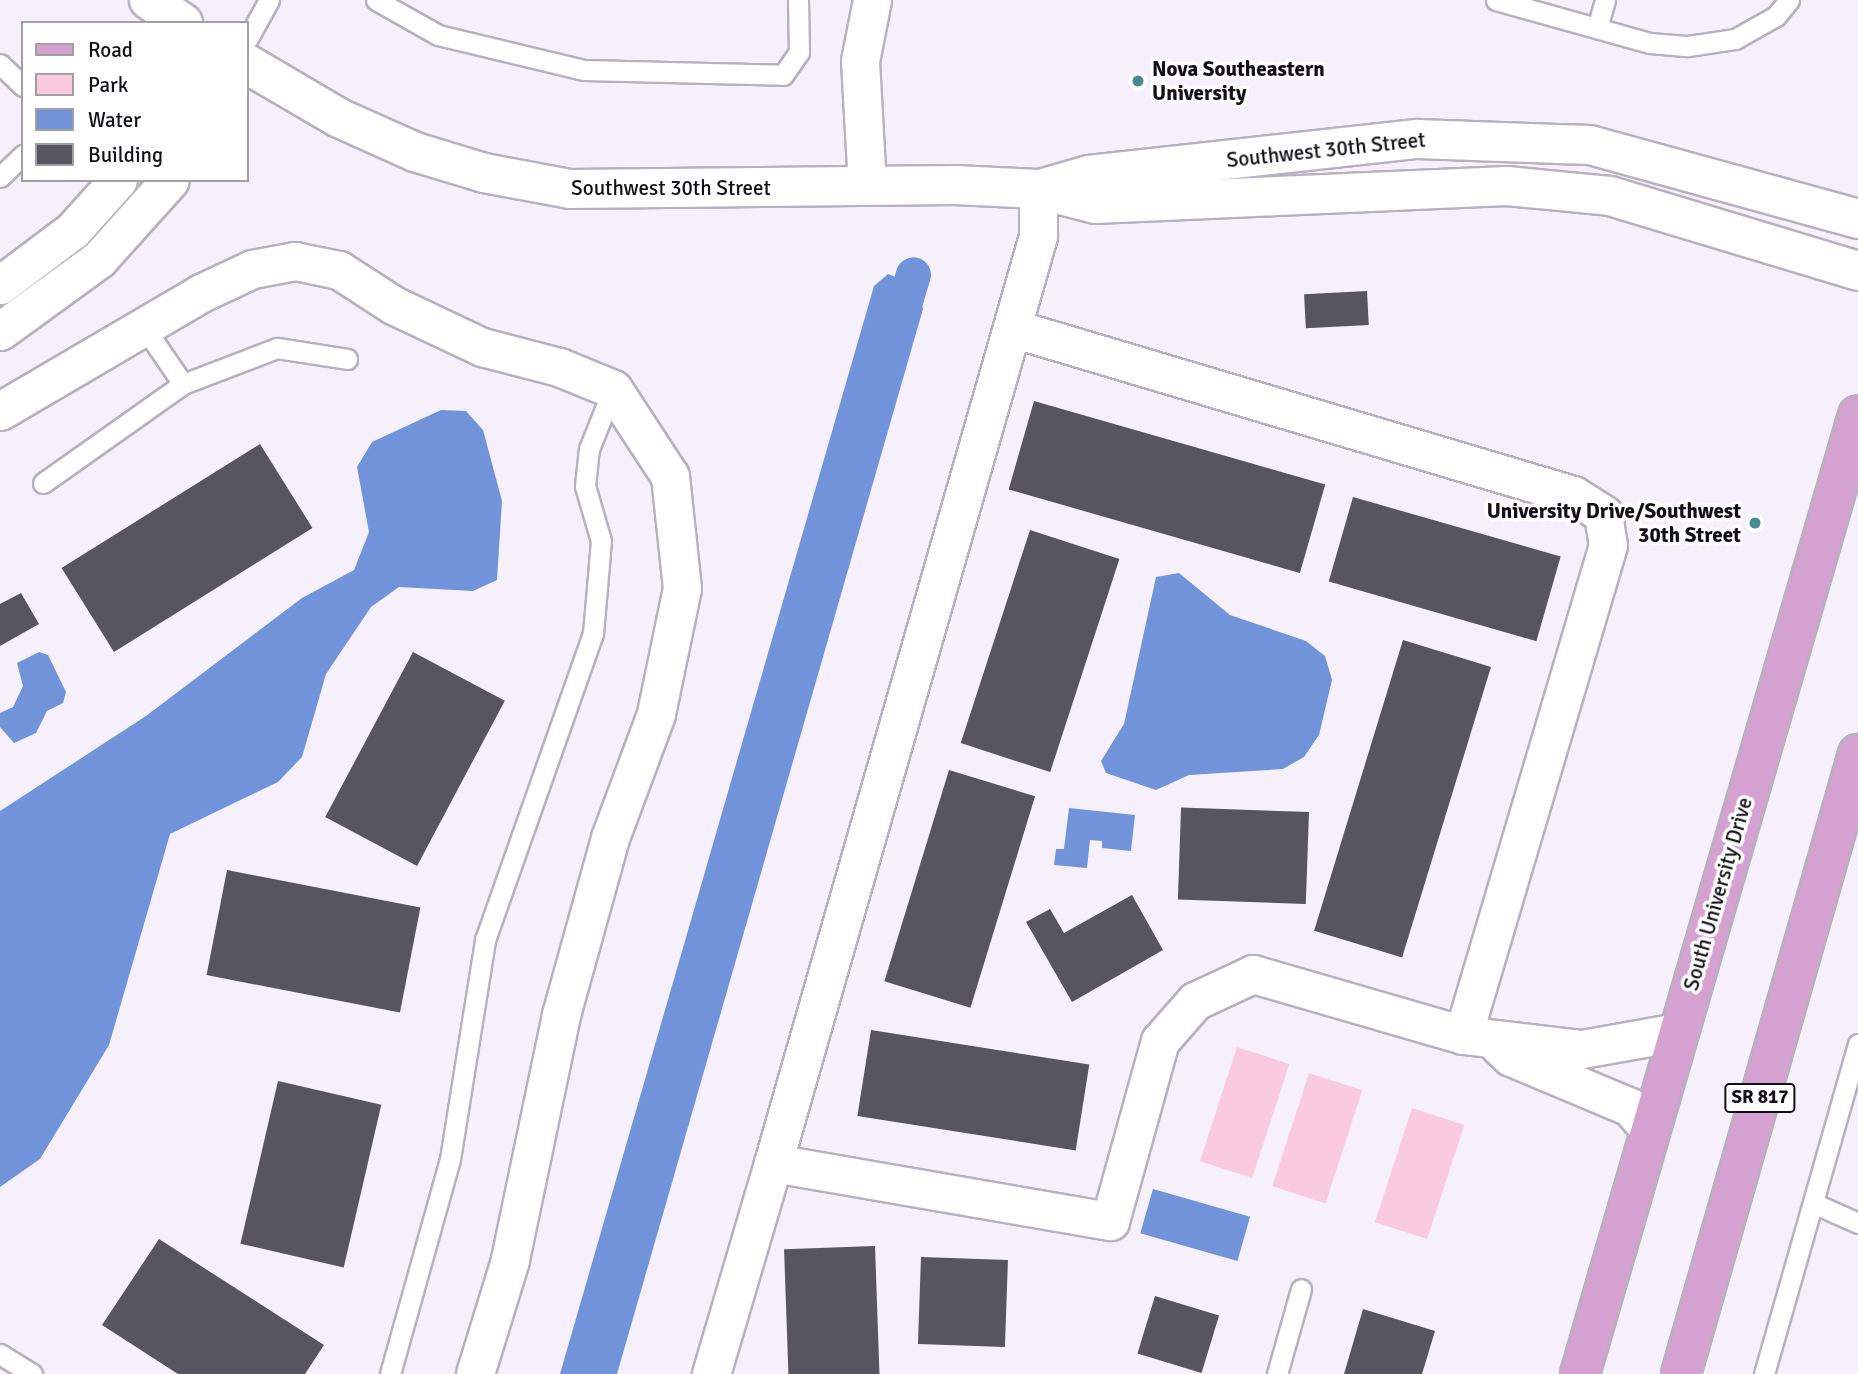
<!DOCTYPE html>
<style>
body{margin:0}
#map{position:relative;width:1858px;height:1374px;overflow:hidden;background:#f6effc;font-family:Signika,sans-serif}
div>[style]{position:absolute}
.green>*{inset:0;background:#facbde;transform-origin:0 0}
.water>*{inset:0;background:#7093da;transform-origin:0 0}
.canal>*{height:35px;margin:-17.5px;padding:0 17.5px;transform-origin:17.5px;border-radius:17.5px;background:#7093da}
.building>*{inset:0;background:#565560;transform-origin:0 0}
.roads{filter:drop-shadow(2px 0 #b7b1bd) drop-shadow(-2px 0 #b7b1bd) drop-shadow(0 2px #b7b1bd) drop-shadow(0 -2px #b7b1bd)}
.service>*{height:19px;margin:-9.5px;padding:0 9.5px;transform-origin:9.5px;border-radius:9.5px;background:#fff}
.minor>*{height:37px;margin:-18.5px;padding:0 18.5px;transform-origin:18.5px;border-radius:18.5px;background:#fff}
.tertiary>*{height:38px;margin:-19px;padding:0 19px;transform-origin:19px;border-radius:19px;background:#fff}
.primary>*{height:38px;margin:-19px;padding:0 19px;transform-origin:19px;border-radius:19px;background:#d4a1d0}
.dots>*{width:19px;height:19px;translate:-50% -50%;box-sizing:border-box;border:4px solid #fff;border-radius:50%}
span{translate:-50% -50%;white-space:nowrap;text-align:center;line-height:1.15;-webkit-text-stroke:7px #fff;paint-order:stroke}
.shield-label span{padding:2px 5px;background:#fff;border:2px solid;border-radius:5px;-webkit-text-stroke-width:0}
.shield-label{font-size:19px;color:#121014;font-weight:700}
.poi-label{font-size:21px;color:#121014;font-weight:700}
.left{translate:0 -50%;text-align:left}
.right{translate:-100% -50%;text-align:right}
.street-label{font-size:21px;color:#121014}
.legend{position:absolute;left:21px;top:21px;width:228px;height:161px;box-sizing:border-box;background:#fff;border:2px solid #a09fa1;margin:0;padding:9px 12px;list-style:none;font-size:21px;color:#121014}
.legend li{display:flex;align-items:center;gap:14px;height:35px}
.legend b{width:35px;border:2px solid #a09fa1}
</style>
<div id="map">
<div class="green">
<div style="left:1237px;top:1047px;width:55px;height:120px;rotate:18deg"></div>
<div style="left:1309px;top:1073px;width:56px;height:119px;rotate:18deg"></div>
<div style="left:1412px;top:1108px;width:55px;height:120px;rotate:18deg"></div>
</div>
<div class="water">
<div style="clip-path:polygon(888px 274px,917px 286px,923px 309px,617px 1374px,560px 1374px,874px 286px)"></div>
<div style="clip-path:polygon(441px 410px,466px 411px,483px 430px,502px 501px,497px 580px,473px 591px,399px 587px,371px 607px,326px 674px,302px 757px,278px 782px,170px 834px,109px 1045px,40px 1159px,0 1187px,0 811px,146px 716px,302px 598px,354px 570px,369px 532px,357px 467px,372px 442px)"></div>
<div style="clip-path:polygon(1179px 573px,1230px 615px,1306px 641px,1325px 656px,1332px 680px,1319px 735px,1304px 757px,1283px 769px,1189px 775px,1156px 790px,1106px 773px,1101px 761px,1124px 724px,1156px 577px)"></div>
<div style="clip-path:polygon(39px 652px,48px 655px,66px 692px,63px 703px,47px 711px,36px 733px,14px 743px,0 727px,0 713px,13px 707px,23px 686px,17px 663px)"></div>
<div style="clip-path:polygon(1069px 808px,1135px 815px,1131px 851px,1102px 848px,1102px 841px,1090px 840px,1087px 868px,1054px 865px,1056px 849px,1064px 849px)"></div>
<div style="left:1153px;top:1189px;width:101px;height:46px;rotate:16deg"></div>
</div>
<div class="canal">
<div style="left:897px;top:328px;width:56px;rotate:-73.5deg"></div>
</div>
<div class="building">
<div style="left:1367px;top:291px;width:34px;height:63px;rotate:87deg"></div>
<div style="left:1034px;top:401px;width:303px;height:92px;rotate:16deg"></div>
<div style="left:260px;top:444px;width:99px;height:234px;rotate:58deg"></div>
<div style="left:1353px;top:497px;width:216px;height:88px;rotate:16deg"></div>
<div style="left:1030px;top:530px;width:94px;height:224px;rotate:18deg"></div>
<div style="clip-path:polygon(21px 593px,39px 624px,0 646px,0 604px)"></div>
<div style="left:1403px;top:640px;width:92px;height:304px;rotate:17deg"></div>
<div style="left:413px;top:652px;width:104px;height:187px;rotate:28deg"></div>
<div style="left:949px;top:770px;width:90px;height:221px;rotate:17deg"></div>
<div style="left:1309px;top:812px;width:92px;height:128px;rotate:92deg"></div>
<div style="left:227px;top:870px;width:197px;height:107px;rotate:11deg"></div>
<div style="clip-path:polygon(1132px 895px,1163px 950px,1072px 1002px,1026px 922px,1050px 909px,1064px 933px)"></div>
<div style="left:871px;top:1030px;width:221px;height:87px;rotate:9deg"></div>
<div style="left:278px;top:1081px;width:106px;height:167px;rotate:13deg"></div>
<div style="clip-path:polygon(159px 1239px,324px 1345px,305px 1374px,178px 1374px,102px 1325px)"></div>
<div style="left:875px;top:1246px;width:128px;height:91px;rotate:88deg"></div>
<div style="left:921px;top:1257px;width:87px;height:87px;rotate:2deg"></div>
<div style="left:1155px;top:1296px;width:67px;height:60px;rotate:17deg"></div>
<div style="clip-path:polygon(1363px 1309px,1435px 1331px,1422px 1374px,1344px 1374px)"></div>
</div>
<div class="roads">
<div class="service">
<div style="left:376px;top:0;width:71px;rotate:29.4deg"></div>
<div style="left:438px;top:35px;width:150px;rotate:13.5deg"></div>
<div style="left:584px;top:70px;width:199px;rotate:1.4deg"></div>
<div style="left:783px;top:75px;width:28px;rotate:-55deg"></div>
<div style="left:799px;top:52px;width:52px;rotate:-91.1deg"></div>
<div style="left:1496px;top:0;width:160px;rotate:15.6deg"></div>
<div style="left:1650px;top:43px;width:38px;rotate:5deg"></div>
<div style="left:1688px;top:46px;width:48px;rotate:-8.5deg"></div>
<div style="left:1735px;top:39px;width:47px;rotate:-29.3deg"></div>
<div style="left:1776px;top:16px;width:21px;rotate:-51deg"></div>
<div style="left:1597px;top:28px;width:29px;rotate:-74deg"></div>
<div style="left:247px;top:40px;width:46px;rotate:-61.2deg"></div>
<div style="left:0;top:64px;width:32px;rotate:44deg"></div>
<div style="left:0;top:177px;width:32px;rotate:-44deg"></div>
<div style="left:183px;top:384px;width:101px;rotate:-21deg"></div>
<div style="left:277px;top:348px;width:71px;rotate:8.9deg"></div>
<div style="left:43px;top:483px;width:171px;rotate:-35.3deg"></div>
<div style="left:183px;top:384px;width:69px;rotate:-124.4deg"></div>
<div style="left:1813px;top:1203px;width:49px;rotate:24deg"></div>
<div style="left:0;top:1354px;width:38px;rotate:32deg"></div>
<div style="left:390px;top:1374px;width:223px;rotate:-74.4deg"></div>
<div style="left:450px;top:1159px;width:222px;rotate:-80.9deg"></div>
<div style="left:485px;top:940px;width:324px;rotate:-70.6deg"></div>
<div style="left:593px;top:634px;width:93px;rotate:-85.1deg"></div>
<div style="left:601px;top:541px;width:57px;rotate:-106.2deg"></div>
<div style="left:585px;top:486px;width:37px;rotate:-84deg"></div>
<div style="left:589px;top:449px;width:65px;rotate:-68.2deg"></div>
<div style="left:1277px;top:1374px;width:88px;rotate:-74.2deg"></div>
<div style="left:1764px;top:1374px;width:343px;rotate:-74.1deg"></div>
</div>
<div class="minor">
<div style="left:867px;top:186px;width:125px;rotate:-93.2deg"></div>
<div style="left:860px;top:61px;width:62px;rotate:-78.9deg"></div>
<div style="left:1038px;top:189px;width:47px;rotate:90deg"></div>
<div style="left:1038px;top:236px;width:964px;rotate:105.95deg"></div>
<div style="left:773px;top:1163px;width:342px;rotate:9.8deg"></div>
<div style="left:1110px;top:1221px;width:187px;rotate:-74.5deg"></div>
<div style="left:1160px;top:1041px;width:53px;rotate:-48.8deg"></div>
<div style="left:1195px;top:1001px;width:64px;rotate:-25deg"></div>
<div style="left:1253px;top:974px;width:219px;rotate:16.2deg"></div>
<div style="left:1463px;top:1035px;width:120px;rotate:6.7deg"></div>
<div style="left:1582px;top:1049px;width:97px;rotate:-10.1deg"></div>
<div style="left:0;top:285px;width:91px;rotate:-37deg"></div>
<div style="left:73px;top:230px;width:67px;rotate:-48deg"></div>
<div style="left:1012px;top:328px;width:585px;rotate:16.58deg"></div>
<div style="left:1573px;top:495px;width:36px;rotate:32deg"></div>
<div style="left:1603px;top:514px;width:31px;rotate:81deg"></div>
<div style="left:1608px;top:545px;width:511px;rotate:106.48deg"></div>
<div style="left:0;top:331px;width:122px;rotate:-36deg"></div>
<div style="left:99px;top:259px;width:106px;rotate:-48.1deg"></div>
<div style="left:0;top:411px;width:233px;rotate:-30.4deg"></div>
<div style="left:201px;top:293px;width:56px;rotate:-25.2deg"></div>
<div style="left:252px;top:269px;width:44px;rotate:-10.5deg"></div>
<div style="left:295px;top:261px;width:45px;rotate:11.6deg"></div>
<div style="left:339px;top:270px;width:64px;rotate:32.9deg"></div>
<div style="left:393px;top:305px;width:98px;rotate:25.3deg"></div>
<div style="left:482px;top:347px;width:80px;rotate:14.6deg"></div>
<div style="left:559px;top:367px;width:58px;rotate:22.2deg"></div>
<div style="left:613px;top:389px;width:104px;rotate:56.8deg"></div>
<div style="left:670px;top:476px;width:113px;rotate:83.9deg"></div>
<div style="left:682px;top:588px;width:129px;rotate:101.7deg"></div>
<div style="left:656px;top:714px;width:132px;rotate:110.4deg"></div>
<div style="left:610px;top:838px;width:184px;rotate:105.5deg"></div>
<div style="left:561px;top:1015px;width:250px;rotate:101.8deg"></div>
<div style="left:510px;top:1260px;width:119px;rotate:107.1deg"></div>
<div style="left:1499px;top:1046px;width:16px;rotate:43deg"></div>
<div style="left:1511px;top:1057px;width:129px;rotate:22.8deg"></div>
<div style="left:1630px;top:1107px;width:28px;rotate:49deg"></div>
<div style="left:711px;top:1374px;width:220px;rotate:-73.6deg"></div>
</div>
<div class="tertiary">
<div style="left:149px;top:0;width:41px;rotate:34.1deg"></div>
<div style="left:247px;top:64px;width:107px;rotate:30.4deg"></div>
<div style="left:339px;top:118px;width:83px;rotate:24.1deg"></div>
<div style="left:415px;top:152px;width:72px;rotate:16.9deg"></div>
<div style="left:484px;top:173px;width:87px;rotate:10.5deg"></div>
<div style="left:570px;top:189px;width:385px;rotate:-0.6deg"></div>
<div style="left:955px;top:185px;width:83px;rotate:2.8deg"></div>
<div style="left:1038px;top:189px;width:59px;rotate:14.7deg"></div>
<div style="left:1095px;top:204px;width:412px;rotate:-2.5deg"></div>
<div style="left:1507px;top:186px;width:103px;rotate:5.5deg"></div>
<div style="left:1610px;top:196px;width:259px;rotate:16.8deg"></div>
<div style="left:1040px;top:189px;width:51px;rotate:-15.9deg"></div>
<div style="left:1089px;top:175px;width:330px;rotate:-6.3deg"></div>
<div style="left:1417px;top:139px;width:173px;rotate:2deg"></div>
<div style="left:1590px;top:145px;width:278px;rotate:15.4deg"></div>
</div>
<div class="primary">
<div style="left:1580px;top:1374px;width:998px;rotate:-73.83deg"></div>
<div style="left:1681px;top:1374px;width:645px;rotate:-74.07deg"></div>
</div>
</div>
<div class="dots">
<div style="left:1138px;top:81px;background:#448c8e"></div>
<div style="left:1755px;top:523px;background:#448c8e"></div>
</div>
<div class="shield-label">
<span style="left:1760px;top:1098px">SR 817</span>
</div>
<div class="poi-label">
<span class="left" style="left:1152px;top:81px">Nova Southeastern<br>University</span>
<span class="right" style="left:1741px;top:523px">University Drive/Southwest<br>30th Street</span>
</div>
<div class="street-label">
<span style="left:1326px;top:150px;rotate:-6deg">Southwest 30th Street</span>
<span style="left:671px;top:188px">Southwest 30th Street</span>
<span style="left:1718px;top:894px;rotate:-74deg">South University Drive</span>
</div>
<ul class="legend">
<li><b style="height:9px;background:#d4a1d0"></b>Road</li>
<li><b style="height:19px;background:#facbde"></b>Park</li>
<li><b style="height:19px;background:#7093da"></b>Water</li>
<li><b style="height:19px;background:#565560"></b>Building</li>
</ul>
</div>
